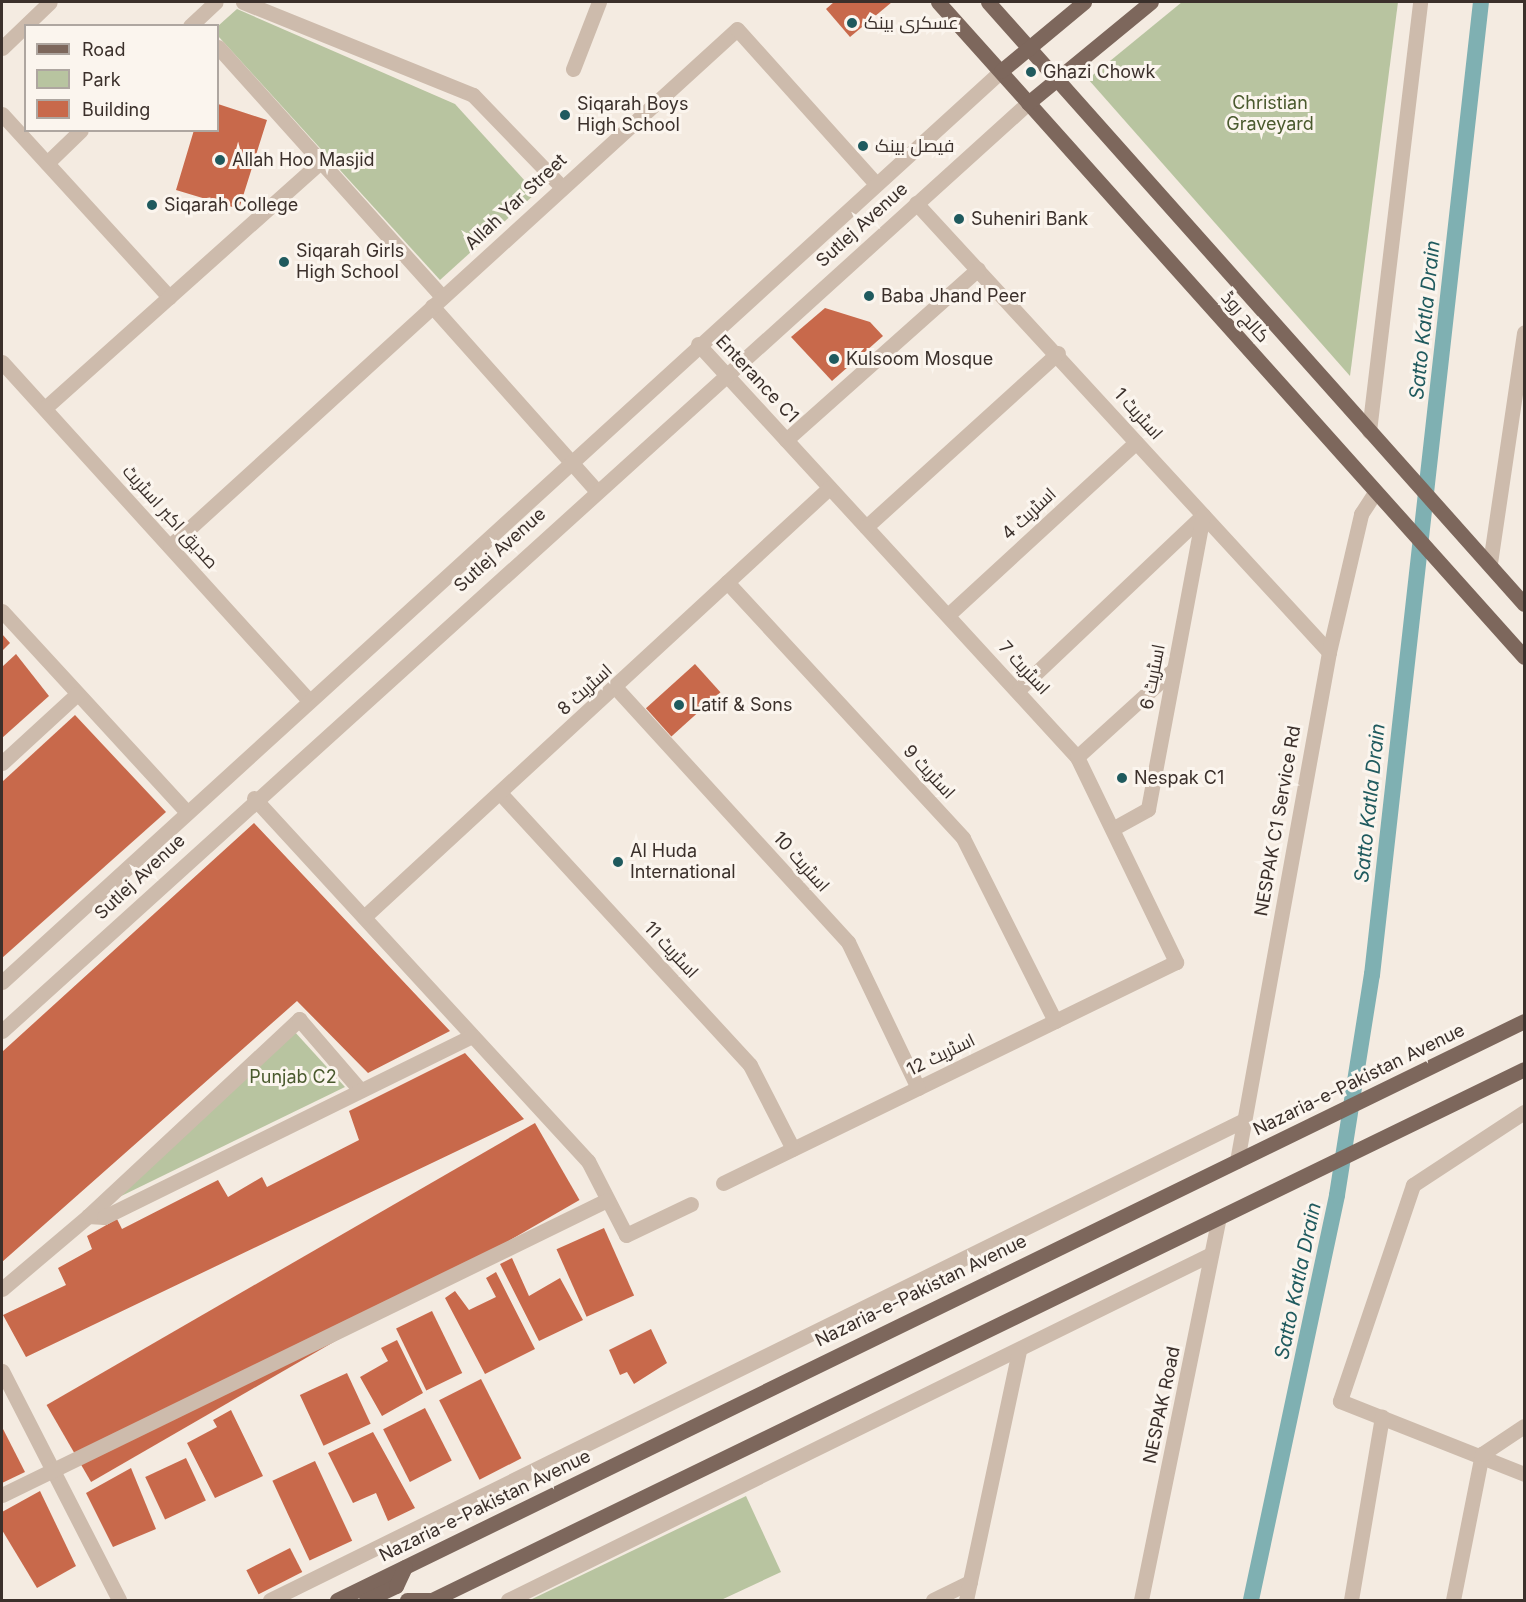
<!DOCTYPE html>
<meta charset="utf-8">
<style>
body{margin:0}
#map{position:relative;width:1526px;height:1602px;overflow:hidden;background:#f4ebe1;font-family:Inter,Cairo,sans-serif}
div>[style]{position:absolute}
.green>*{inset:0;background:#b8c4a0}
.canal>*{height:16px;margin:-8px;padding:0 8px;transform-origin:8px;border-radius:8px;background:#7fb0b2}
.building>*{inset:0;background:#c8694b;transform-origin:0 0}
.minor>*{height:15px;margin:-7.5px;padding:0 7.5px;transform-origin:7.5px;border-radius:7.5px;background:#cdbbac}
.major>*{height:15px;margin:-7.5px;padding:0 7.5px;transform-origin:7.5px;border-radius:7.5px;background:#7d675c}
.dots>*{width:16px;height:16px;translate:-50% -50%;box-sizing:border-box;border:3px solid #fbf5ee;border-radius:50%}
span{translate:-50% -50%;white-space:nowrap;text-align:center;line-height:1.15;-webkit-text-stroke:6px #fbf5ee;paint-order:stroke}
.poi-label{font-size:18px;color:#3b302b}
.left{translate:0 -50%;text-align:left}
.park-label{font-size:18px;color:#4a5a2e}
.street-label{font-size:18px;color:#3b302b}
.water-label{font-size:20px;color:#1f5a5e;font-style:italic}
.frame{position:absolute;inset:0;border:3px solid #3b302b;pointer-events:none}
.legend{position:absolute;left:24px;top:24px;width:195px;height:108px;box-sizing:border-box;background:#fbf5ee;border:2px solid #aea6a0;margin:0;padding:8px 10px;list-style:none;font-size:18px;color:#3b302b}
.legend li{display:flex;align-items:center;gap:12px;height:30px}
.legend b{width:30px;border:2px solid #aea6a0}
</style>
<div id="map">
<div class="green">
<div style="clip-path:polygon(1182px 2px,1398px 2px,1350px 376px,1088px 79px)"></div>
<div style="clip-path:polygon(237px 9px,455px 104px,536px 193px,440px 280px,218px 36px,218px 26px)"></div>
<div style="clip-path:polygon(294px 1031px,345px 1087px,111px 1201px)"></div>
<div style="clip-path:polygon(746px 1496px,781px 1572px,721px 1600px,530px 1600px)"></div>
</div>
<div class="canal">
<div style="left:1251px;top:1600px;width:414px;rotate:-78deg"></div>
<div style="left:1337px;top:1195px;width:223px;rotate:-81deg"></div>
<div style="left:1372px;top:975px;width:979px;rotate:-83.61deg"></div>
</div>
<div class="building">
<div style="clip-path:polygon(834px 2px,892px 2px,850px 37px,826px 9px)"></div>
<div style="clip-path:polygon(218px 104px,267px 120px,239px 209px,176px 190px,194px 130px,218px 130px)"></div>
<div style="clip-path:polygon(825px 308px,870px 322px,883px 336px,832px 381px,791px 337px)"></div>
<div style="clip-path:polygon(2px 634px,10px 643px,2px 651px)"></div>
<div style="clip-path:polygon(16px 654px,49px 696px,2px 738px,2px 667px)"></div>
<div style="left:695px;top:664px;width:38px;height:66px;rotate:48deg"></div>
<div style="clip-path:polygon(75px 715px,166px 812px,2px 958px,2px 782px)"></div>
<div style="clip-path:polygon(254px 823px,450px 1031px,368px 1073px,297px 1001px,2px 1262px,2px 1052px)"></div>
<div style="clip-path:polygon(465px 1053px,524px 1119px,26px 1357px,3px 1315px,66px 1285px,58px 1268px,92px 1249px,87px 1236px,117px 1219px,122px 1229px,218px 1180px,228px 1197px,262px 1177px,267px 1187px,359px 1140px,349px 1111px)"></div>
<div style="left:535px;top:1123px;width:89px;height:564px;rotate:60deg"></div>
<div style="left:604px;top:1228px;width:74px;height:52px;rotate:66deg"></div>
<div style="clip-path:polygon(512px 1258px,529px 1296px,560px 1278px,583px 1320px,539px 1341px,500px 1264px)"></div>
<div style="clip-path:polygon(496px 1272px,535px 1349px,485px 1374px,445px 1298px,455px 1291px,469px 1310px,496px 1297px,486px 1278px)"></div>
<div style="left:432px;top:1311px;width:69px;height:40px;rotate:64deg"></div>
<div style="clip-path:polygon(651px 1329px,667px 1363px,634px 1384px,627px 1372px,620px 1375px,609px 1350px)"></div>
<div style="clip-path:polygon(397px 1340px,423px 1393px,382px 1416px,360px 1377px,388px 1361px,381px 1348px)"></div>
<div style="left:347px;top:1373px;width:56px;height:52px;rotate:65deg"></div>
<div style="left:481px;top:1379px;width:89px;height:47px;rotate:63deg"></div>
<div style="left:425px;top:1408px;width:59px;height:47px;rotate:63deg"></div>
<div style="clip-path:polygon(231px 1410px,263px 1476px,215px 1498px,187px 1443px,217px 1427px,213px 1420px)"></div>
<div style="clip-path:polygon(2px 1427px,25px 1472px,2px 1483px)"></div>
<div style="clip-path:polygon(373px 1432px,415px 1508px,388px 1521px,376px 1493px,353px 1503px,328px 1453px)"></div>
<div style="left:186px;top:1458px;width:47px;height:45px;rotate:65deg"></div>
<div style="left:315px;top:1461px;width:88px;height:47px;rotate:65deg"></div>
<div style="clip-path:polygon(131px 1468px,156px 1529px,113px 1547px,86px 1493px)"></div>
<div style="clip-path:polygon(40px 1491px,76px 1566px,37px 1588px,2px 1530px,2px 1512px)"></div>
<div style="left:290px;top:1548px;width:27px;height:49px;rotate:63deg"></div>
</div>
<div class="minor">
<div style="left:243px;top:2px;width:248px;rotate:22deg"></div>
<div style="left:473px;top:95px;width:127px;rotate:46deg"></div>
<div style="left:190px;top:26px;width:35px;rotate:-43deg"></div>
<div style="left:218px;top:47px;width:336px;rotate:48.1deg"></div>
<div style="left:2px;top:48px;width:66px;rotate:-43.8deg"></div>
<div style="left:573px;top:69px;width:72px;rotate:-68.8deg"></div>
<div style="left:2px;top:114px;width:248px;rotate:47.6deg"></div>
<div style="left:47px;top:163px;width:47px;rotate:-44.1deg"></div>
<div style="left:916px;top:203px;width:610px;rotate:47.39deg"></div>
<div style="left:432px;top:306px;width:246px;rotate:48.3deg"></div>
<div style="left:698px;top:344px;width:561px;rotate:47.46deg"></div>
<div style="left:1077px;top:757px;width:228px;rotate:64.2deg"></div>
<div style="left:1176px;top:962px;width:504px;rotate:153.99deg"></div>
<div style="left:2px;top:362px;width:456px;rotate:47.8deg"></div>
<div style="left:45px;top:408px;width:369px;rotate:-41.8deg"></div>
<div style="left:1369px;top:431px;width:432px;rotate:-83.2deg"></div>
<div style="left:786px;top:440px;width:257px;rotate:-41.7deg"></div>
<div style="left:866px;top:527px;width:259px;rotate:-42.2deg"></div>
<div style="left:170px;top:546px;width:767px;rotate:-42.36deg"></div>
<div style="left:737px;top:29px;width:208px;rotate:48.1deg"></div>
<div style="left:1490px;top:563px;width:233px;rotate:-81.6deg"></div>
<div style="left:727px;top:582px;width:348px;rotate:47.3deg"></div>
<div style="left:963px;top:838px;width:205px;rotate:63.3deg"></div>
<div style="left:2px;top:611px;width:273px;rotate:47.4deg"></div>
<div style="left:948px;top:615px;width:255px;rotate:-42.6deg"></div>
<div style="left:616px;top:688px;width:344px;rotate:47.6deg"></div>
<div style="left:848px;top:942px;width:162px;rotate:64.4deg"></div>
<div style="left:1019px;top:689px;width:253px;rotate:-43.4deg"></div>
<div style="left:1077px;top:757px;width:131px;rotate:-42.2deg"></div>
<div style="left:2px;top:763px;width:102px;rotate:-42.6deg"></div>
<div style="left:500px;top:793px;width:369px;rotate:47.4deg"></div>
<div style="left:750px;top:1065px;width:94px;rotate:62.9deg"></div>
<div style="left:254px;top:798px;width:493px;rotate:47.4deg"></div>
<div style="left:588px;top:1161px;width:83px;rotate:62.8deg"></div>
<div style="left:626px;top:1235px;width:72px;rotate:-25.5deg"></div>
<div style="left:1114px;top:828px;width:39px;rotate:-29deg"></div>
<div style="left:1148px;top:809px;width:299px;rotate:-79.4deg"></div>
<div style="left:364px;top:917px;width:633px;rotate:-42.69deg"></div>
<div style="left:2px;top:982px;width:1352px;rotate:-42.36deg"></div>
<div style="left:2px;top:1031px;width:1383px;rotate:-42.13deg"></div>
<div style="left:1524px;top:1112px;width:133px;rotate:146.7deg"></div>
<div style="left:1413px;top:1185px;width:228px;rotate:108.7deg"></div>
<div style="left:1340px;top:1401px;width:198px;rotate:21.6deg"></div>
<div style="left:1237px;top:1161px;width:517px;rotate:-79.75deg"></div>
<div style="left:1329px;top:652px;width:142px;rotate:-76.9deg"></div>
<div style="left:1361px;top:514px;width:24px;rotate:-57deg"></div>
<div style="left:88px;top:1216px;width:289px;rotate:-43deg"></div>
<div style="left:299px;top:1019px;width:94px;rotate:49.3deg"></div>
<div style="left:2px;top:1289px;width:113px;rotate:-40.3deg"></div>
<div style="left:88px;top:1216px;width:16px;rotate:4deg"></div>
<div style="left:104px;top:1217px;width:410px;rotate:-26.2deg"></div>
<div style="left:2px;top:1371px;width:257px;rotate:62.9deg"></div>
<div style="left:2px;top:1495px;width:673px;rotate:-25.99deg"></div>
<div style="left:270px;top:1600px;width:1086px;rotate:-26.23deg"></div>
<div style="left:508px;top:1600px;width:781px;rotate:-26.2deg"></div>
<div style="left:933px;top:1600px;width:41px;rotate:-25.9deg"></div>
<div style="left:966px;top:1600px;width:255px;rotate:-78deg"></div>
<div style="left:1141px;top:1600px;width:390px;rotate:-78.5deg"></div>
<div style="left:1351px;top:1600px;width:186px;rotate:-80.4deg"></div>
<div style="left:1453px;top:1600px;width:149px;rotate:-78.8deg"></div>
<div style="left:1482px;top:1454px;width:50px;rotate:-33.7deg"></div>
</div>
<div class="major">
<div style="left:938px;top:2px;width:879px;rotate:48.18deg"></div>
<div style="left:988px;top:2px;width:806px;rotate:48.32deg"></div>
<div style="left:1001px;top:71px;width:108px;rotate:-39.7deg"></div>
<div style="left:1028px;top:103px;width:159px;rotate:-39.4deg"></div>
<div style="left:337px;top:1600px;width:1321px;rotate:-26deg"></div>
<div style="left:366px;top:1600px;width:33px;rotate:-25deg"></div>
<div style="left:396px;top:1586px;width:21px;rotate:-65deg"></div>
<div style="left:407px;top:1600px;width:26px"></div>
<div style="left:432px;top:1600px;width:1214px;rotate:-25.93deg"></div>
</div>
<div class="dots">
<div style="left:852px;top:23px;background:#1f5a5e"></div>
<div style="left:1031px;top:72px;background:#1f5a5e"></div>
<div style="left:565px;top:115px;background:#1f5a5e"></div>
<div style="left:863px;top:146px;background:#1f5a5e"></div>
<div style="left:220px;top:160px;background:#1f5a5e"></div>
<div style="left:152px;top:205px;background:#1f5a5e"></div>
<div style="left:959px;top:219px;background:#1f5a5e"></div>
<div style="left:284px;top:262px;background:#1f5a5e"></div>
<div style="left:869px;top:296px;background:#1f5a5e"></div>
<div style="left:834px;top:359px;background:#1f5a5e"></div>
<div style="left:679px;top:705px;background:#1f5a5e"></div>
<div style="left:1122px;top:778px;background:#1f5a5e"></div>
<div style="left:618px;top:862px;background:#1f5a5e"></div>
</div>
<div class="poi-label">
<span class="left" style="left:864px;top:23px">عسکری بینک</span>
<span class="left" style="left:1043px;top:72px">Ghazi Chowk</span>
<span class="left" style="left:577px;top:115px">Siqarah Boys<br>High School</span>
<span class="left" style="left:875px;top:146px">فیصل بینک</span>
<span class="left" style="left:232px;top:160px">Allah Hoo Masjid</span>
<span class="left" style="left:164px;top:205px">Siqarah College</span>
<span class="left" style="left:971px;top:219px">Suheniri Bank</span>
<span class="left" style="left:296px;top:262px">Siqarah Girls<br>High School</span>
<span class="left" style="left:881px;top:296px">Baba Jhand Peer</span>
<span class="left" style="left:846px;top:359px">Kulsoom Mosque</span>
<span class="left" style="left:691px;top:705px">Latif &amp; Sons</span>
<span class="left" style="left:1134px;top:778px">Nespak C1</span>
<span class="left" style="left:630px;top:862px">Al Huda<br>International</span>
</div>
<div class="park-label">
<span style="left:1270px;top:114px">Christian<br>Graveyard</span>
<span style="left:293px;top:1077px">Punjab C2</span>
</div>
<div class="street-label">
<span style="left:516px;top:202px;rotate:-43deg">Allah Yar Street</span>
<span style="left:862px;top:225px;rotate:-42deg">Sutlej Avenue</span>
<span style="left:1245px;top:317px;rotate:48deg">کالج روڈ</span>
<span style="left:757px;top:379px;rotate:47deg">Enterance C1</span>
<span style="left:1138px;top:414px;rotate:48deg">اسٹریٹ 1</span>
<span style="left:1029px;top:514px;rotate:-43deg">اسٹریٹ 4</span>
<span style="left:170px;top:517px;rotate:48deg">صدیق اکبر اسٹریٹ</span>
<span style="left:500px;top:550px;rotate:-42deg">Sutlej Avenue</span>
<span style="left:1024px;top:668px;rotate:47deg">اسٹریٹ 7</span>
<span style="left:1153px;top:677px;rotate:-79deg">اسٹریٹ 6</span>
<span style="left:585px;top:690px;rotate:-42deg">اسٹریٹ 8</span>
<span style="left:929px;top:772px;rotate:47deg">اسٹریٹ 9</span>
<span style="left:1278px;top:821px;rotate:-80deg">NESPAK C1 Service Rd</span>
<span style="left:801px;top:862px;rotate:48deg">اسٹریٹ 10</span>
<span style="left:140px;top:877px;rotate:-43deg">Sutlej Avenue</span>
<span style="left:671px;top:950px;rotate:47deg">اسٹریٹ 11</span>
<span style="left:941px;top:1055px;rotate:-26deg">اسٹریٹ 12</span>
<span style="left:1359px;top:1080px;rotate:-26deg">Nazaria-e-Pakistan Avenue</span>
<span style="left:921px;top:1291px;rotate:-26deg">Nazaria-e-Pakistan Avenue</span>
<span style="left:1162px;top:1405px;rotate:-78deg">NESPAK Road</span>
<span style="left:485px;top:1506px;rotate:-26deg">Nazaria-e-Pakistan Avenue</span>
</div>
<div class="water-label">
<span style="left:1425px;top:320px;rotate:-84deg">Satto Katla Drain</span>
<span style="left:1370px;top:803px;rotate:-84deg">Satto Katla Drain</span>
<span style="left:1298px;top:1281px;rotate:-78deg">Satto Katla Drain</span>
</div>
<div class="frame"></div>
<ul class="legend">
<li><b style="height:8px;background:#7d675c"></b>Road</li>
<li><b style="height:16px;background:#b8c4a0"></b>Park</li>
<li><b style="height:16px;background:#c8694b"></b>Building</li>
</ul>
</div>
